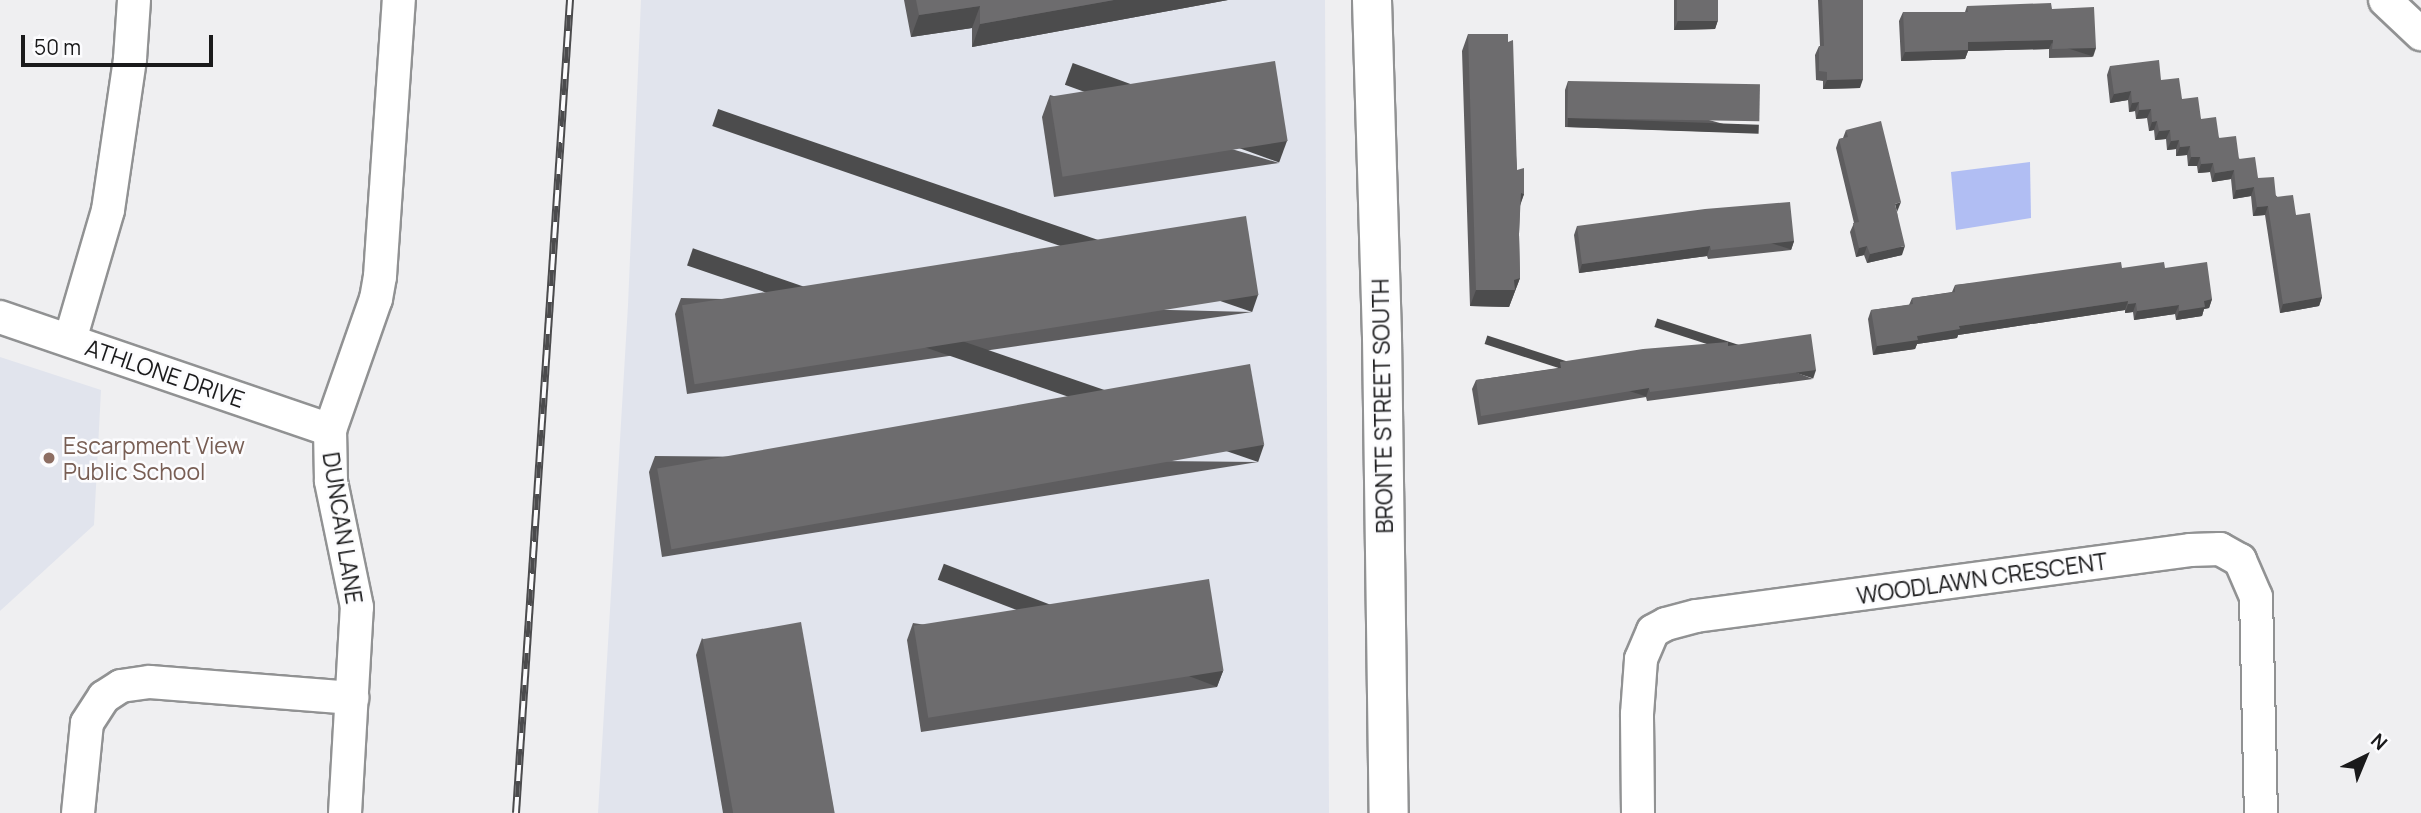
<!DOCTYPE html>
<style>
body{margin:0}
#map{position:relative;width:2421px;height:813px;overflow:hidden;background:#efeff1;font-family:Manrope,sans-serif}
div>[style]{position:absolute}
.built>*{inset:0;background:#e1e4ed}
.green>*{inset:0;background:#b1bef3}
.roads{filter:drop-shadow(2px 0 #919293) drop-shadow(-2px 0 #919293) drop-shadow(0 2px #919293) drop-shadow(0 -2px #919293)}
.street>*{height:32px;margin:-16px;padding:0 16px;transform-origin:16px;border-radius:16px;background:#fff}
.secondary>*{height:38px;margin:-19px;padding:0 19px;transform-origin:19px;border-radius:19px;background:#fff}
.rail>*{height:8px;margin-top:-4px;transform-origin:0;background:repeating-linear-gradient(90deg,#fcfcfe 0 16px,#4b4b4d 0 32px);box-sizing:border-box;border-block:2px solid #4b4b4d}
.wall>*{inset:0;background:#5e5d5f}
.shaded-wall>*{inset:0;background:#4c4c4d;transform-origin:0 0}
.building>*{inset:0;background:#6d6c6e;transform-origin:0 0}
.dots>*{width:19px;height:19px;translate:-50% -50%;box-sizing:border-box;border:4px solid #fcfcfe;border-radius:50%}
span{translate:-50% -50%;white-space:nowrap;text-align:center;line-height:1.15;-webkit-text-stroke:5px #fcfcfe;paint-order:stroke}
.street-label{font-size:23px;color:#1a1a1b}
.education-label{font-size:23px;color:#785e54}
.left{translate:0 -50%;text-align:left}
.north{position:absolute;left:2330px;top:722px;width:70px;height:70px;-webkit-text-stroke:5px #fcfcfe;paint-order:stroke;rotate:43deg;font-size:19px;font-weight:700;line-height:28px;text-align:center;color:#1a1a1b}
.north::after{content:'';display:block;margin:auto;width:24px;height:32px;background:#1a1a1b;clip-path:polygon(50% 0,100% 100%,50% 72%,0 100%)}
.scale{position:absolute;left:21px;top:35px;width:192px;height:32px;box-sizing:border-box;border:4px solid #1a1a1b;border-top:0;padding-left:9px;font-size:21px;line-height:24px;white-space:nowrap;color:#1a1a1b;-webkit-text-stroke:5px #fcfcfe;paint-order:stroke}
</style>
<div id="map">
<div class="built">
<div style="clip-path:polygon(641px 0,1325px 0,1329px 813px,598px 813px,628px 305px)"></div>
<div style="clip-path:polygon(0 357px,101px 390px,94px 525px,0 611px)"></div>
</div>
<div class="green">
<div style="clip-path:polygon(2030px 162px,2031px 218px,1956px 230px,1951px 172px)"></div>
</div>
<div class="roads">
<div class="street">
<div style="left:2385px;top:0;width:50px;rotate:43.4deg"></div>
<div style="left:0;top:317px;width:349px;rotate:18.9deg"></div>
<div style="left:70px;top:340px;width:135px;rotate:-73.7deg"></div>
<div style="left:108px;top:210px;width:153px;rotate:-81.7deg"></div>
<div style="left:130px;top:59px;width:59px;rotate:-86.1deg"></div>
<div style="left:78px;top:813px;width:90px;rotate:-84.3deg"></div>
<div style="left:87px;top:723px;width:31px;rotate:-57deg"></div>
<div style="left:104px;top:697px;width:20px;rotate:-33deg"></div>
<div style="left:121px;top:686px;width:29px;rotate:-8deg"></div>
<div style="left:150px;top:682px;width:203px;rotate:4.5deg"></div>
<div style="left:345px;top:813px;width:206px;rotate:-86.7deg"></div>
<div style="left:357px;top:607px;width:129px;rotate:-101.7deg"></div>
<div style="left:331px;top:481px;width:51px;rotate:-91.1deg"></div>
<div style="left:330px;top:430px;width:139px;rotate:-70.7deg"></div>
<div style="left:376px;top:299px;width:23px;rotate:-80deg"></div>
<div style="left:380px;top:276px;width:277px;rotate:-86.1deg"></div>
<div style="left:1638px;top:813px;width:99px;rotate:-90.6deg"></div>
<div style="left:1637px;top:714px;width:55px;rotate:-85.8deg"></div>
<div style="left:1641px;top:659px;width:30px;rotate:-67deg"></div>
<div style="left:1653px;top:631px;width:15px;rotate:-28deg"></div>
<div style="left:1666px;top:624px;width:31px;rotate:-15deg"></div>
<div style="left:1696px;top:616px;width:498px;rotate:-7.6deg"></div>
<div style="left:2190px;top:550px;width:30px;rotate:-2deg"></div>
<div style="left:2220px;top:549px;width:23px;rotate:29deg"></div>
<div style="left:2240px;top:560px;width:40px;rotate:66.6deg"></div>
<div style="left:2256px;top:597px;width:216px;rotate:88.7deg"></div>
</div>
<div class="secondary">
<div style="left:1372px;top:0;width:337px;rotate:88.3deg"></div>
<div style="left:1382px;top:337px;width:476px;rotate:89.2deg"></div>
</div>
</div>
<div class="rail">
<div style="left:516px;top:813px;width:815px;rotate:-86.2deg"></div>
</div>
<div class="wall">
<div style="clip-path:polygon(904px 0,1228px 0,972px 47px,972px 28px,911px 37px)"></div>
<div style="clip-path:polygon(1674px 0,1718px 0,1718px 20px,1715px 29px,1674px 30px)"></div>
<div style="clip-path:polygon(1818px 0,1863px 0,1860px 88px,1823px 89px,1823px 81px,1816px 80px,1815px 55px,1819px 46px,1820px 46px)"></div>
<div style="clip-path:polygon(1967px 6px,2052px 9px,2093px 57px,2049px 58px,2049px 49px,1968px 51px,1965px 59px,1901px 61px,1899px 21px,1903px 12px,1965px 12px)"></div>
<div style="clip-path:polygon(1468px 34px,1508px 42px,1517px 170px,1524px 194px,1520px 206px,1519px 234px,1520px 278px,1509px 307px,1470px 306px,1462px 51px)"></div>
<div style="clip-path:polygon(2110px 66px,2161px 80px,2182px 99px,2258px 178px,2296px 215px,2322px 297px,2319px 306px,2280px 313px,2265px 215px,2253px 216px,2251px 196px,2233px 199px,2231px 179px,2212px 182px,2210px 172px,2198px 173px,2197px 166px,2188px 166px,2187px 155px,2176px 156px,2176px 149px,2167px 150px,2166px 139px,2155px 140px,2154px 130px,2149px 131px,2147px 118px,2136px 119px,2135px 111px,2129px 112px,2128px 100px,2110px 103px,2107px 75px)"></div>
<div style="clip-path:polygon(1568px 81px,1756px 133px,1565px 127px,1565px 90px)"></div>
<div style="clip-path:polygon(1050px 95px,1279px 163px,1054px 197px,1042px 117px)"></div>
<div style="clip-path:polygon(1846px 130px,1897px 212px,1902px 255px,1867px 263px,1864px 255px,1856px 257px,1850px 232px,1854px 223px,1836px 148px,1839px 139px,1843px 138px)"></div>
<div style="clip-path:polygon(1577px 226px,1794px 241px,1791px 250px,1708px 259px,1707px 256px,1579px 273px,1574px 235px)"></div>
<div style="clip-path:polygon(2122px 268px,2165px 268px,2212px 299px,2209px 308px,2204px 309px,2202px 316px,2176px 320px,2175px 314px,2134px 320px,2133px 312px,2125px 313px,2125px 310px,1958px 335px,1957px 338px,1917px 344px,1915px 349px,1873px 355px,1868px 319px,1871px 310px,1909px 305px,1912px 298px,1952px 292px,1955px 285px)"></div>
<div style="clip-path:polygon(681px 298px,1252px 312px,687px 394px,675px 314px)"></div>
<div style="clip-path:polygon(1728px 346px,1813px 379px,1647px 401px,1646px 397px,1478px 425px,1472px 389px,1476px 380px,1558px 368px,1560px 362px)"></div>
<div style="clip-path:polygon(655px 456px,1258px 462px,662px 557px,649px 472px)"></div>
<div style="clip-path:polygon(913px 623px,1223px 671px,1217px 687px,921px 732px,907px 640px)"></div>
<div style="clip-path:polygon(702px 638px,834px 813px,723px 813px,696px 655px)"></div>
</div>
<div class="shaded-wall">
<div style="clip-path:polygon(1114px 0,1228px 0,972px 47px,980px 24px)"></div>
<div style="clip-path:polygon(980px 6px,972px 28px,911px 37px,919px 15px)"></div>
<div style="clip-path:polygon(1718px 20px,1715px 29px,1674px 30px,1678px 21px)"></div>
<div style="clip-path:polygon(2053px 40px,2049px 49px,1968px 51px,1965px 59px,1901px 61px,1905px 52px,1968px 42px)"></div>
<div style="left:2096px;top:48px;width:9px;height:44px;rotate:108deg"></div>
<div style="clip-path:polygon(1863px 79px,1860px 88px,1823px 89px,1827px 80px)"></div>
<div style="clip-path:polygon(2131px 91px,2128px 100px,2110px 103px,2114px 94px)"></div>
<div style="clip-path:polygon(2139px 102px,2135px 111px,2129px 112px,2132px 103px)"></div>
<div style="clip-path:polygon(2151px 109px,2147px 118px,2136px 119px,2139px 110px)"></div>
<div style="left:1568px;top:118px;width:191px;height:9px;rotate:2deg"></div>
<div style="clip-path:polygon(2157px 121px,2154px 130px,2149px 131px,2152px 122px)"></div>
<div style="clip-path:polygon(2170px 130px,2166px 139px,2155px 140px,2159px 131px)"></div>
<div style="clip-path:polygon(2179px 140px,2176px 149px,2167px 150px,2171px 141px)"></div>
<div style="left:1287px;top:141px;width:23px;height:228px;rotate:110deg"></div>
<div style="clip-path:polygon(2190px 146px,2187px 155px,2176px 156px,2180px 147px)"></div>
<div style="clip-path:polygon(2191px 157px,2200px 157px,2197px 166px,2188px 166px)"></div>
<div style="clip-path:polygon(2213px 163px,2210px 172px,2198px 173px,2201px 164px)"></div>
<div style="clip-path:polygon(2234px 170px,2231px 179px,2212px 182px,2215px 173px)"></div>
<div style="clip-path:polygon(2254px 187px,2251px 196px,2233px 199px,2236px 190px)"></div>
<div style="clip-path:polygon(1521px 193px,1524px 194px,1518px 210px)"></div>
<div style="clip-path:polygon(1901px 202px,1897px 212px,1895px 204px)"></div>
<div style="clip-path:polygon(2268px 206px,2265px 215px,2253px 216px,2257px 207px)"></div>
<div style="left:1794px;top:241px;width:9px;height:83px;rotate:108deg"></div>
<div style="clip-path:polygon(1710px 246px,1707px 256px,1579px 273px,1582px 264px)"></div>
<div style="clip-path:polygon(1867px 246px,1864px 255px,1856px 257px,1859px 248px)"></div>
<div style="clip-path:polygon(1905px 246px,1902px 255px,1867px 263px,1870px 254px)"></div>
<div style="clip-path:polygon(1520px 278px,1509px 307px,1470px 306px,1476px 290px)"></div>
<div style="left:1258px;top:295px;width:18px;height:571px;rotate:109deg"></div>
<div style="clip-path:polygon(2322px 297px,2319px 306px,2280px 313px,2283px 304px)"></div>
<div style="clip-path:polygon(2212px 299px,2209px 308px,2204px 309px,2202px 316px,2176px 320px,2179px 311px,2204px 301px)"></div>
<div style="clip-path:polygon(2128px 301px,2125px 310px,1958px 335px,1957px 338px,1917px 344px,1915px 349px,1873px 355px,1877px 346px,1959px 326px)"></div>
<div style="clip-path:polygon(2136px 303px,2133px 312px,2125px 313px,2128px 304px)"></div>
<div style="clip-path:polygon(2179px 305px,2175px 314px,2134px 320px,2137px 311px)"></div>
<div style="left:1816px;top:370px;width:9px;height:167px;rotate:108deg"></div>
<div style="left:1649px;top:388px;width:9px;height:170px;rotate:108deg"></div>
<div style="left:1264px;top:445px;width:18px;height:604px;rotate:109deg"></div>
<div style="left:1223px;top:671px;width:17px;height:299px;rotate:111deg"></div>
</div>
<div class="building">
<div style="clip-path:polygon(916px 0,1114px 0,980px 24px,980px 6px,919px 15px)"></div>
<div style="left:1677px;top:0;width:41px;height:21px"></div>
<div style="clip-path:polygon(1822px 0,1863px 0,1863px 79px,1827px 80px,1827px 72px,1819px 71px,1819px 46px,1824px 46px)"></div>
<div style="clip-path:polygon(2051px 3px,2052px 9px,2094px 7px,2096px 48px,2052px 49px,2053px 40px,1968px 42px,1968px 50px,1905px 52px,1903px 12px,1968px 12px,1967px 6px)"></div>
<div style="clip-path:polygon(1468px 34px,1508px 34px,1508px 42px,1513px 40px,1517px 170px,1524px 168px,1524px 194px,1521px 193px,1519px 234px,1520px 278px,1514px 280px,1515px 290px,1476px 290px)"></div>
<div style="clip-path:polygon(2159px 60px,2161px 80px,2179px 78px,2182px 99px,2198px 97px,2201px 119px,2216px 117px,2219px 138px,2236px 136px,2239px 159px,2255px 157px,2258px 178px,2274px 177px,2276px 197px,2293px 195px,2296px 215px,2310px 213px,2322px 297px,2283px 304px,2268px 206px,2257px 207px,2254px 187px,2236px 190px,2234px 170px,2215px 173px,2213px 163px,2201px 164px,2200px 157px,2191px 157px,2190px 146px,2180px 147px,2179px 140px,2171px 141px,2170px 130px,2159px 131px,2157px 121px,2152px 122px,2151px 109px,2139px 110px,2139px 102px,2132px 103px,2131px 91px,2114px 94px,2110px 66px)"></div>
<div style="left:1275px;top:61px;width:81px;height:228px;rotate:81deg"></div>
<div style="left:1568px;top:81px;width:192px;height:37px;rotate:1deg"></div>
<div style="clip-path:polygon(1881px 121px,1901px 202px,1895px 204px,1905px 246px,1870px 254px,1867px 246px,1859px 248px,1853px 223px,1859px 222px,1839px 139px,1848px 137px,1846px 130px)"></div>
<div style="clip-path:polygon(1790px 202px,1794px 241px,1711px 250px,1710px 246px,1582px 264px,1577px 226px,1705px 209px)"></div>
<div style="left:1246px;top:216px;width:80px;height:571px;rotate:81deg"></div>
<div style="clip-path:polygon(2121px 262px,2122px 268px,2164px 262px,2165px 268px,2207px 262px,2212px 299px,2204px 301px,2205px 307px,2179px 311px,2179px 305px,2137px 311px,2136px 303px,2128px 304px,2128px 301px,1959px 326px,1960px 329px,1917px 336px,1918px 340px,1877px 346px,1871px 310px,1913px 304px,1912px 298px,1955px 292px,1955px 285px)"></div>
<div style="clip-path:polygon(1811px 334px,1816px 370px,1650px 392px,1649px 388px,1481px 416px,1476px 380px,1561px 368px,1560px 362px,1643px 349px,1728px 342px,1728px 346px)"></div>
<div style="left:1250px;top:364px;width:82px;height:602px;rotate:80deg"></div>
<div style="left:1209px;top:579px;width:93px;height:299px;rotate:81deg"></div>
<div style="left:801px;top:622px;width:194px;height:100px;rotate:80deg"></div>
</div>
<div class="dots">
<div style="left:49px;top:458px;background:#8d6e63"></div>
</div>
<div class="street-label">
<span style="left:165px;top:373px;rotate:19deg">ATHLONE DRIVE</span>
<span style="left:1382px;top:406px;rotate:-91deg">BRONTE STREET SOUTH</span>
<span style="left:343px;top:528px;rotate:81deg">DUNCAN LANE</span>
<span style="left:1982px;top:578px;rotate:-8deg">WOODLAWN CRESCENT</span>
</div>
<div class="education-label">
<span class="left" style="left:63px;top:458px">Escarpment View<br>Public School</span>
</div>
<div class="north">N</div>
<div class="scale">50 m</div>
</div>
